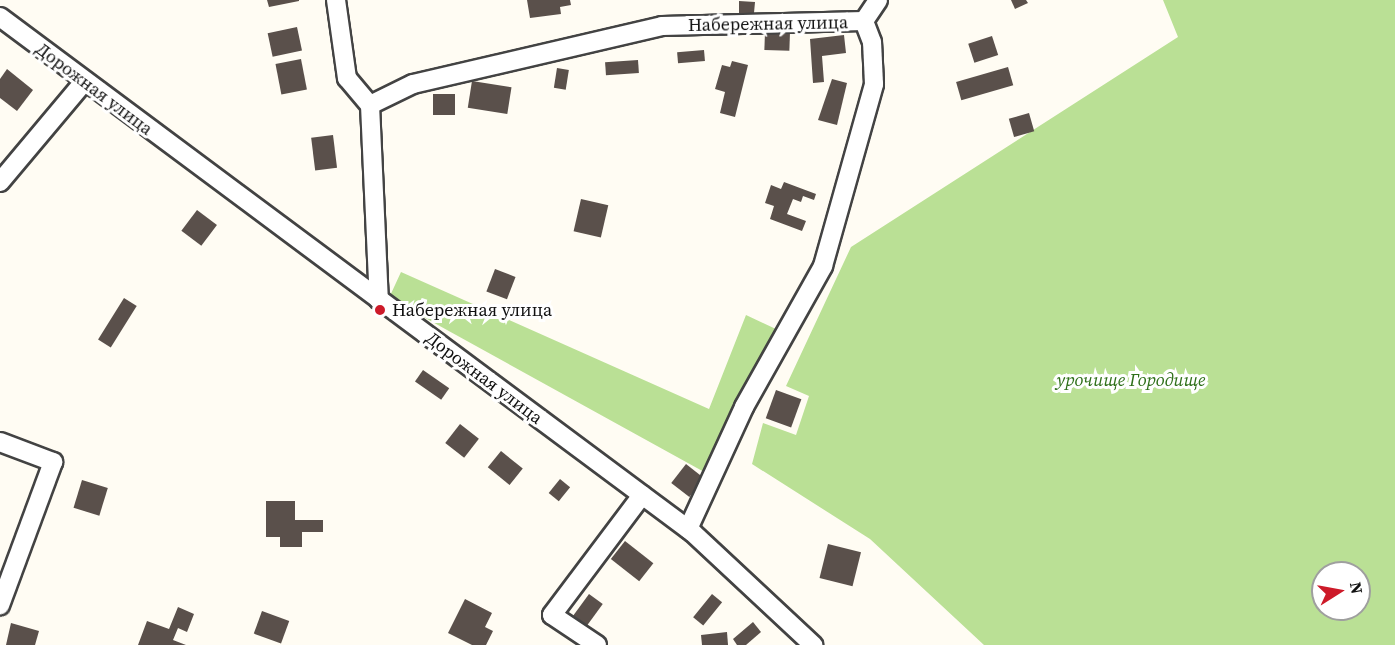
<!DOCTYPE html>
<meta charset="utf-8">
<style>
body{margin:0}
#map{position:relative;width:1395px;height:645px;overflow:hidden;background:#fffcf3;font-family:"Source Serif 4",serif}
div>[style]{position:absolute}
.forest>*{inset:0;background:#bae095}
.building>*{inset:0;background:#5a504b;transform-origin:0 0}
.roads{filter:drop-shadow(2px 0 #434343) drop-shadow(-2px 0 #434343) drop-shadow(0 2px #434343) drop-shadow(0 -2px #434343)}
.minor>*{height:18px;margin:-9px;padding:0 9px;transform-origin:9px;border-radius:9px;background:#fff}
.dots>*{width:16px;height:16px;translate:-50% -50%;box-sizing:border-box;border:3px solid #fff;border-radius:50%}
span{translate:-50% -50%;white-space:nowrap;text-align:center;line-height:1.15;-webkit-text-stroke:6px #fff;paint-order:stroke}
.street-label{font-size:18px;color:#101010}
.poi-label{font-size:18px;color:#101010}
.left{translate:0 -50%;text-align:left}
.park-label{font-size:18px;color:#2e6f19;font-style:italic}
.north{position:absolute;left:1311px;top:561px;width:60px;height:60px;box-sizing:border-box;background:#fff;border:2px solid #9f9f9f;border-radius:50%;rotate:79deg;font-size:16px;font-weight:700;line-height:24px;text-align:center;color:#101010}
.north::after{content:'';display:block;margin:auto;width:21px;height:27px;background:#cd1a29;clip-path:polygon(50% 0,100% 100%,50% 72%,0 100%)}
</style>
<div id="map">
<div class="forest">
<div style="clip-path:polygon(evenodd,1163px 0,1395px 0,1395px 645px,984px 645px,870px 539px,752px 464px,763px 423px,796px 435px,809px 396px,786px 386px,851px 247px,1178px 37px,1163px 0,1323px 573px,1359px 573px,1359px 609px,1323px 609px,1323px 573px)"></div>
<div style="clip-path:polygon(401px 272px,709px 409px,746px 315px,778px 330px,706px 473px,389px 298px)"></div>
</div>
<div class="building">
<div style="clip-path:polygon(267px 0,299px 0,299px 1px,269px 7px)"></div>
<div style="clip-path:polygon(527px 0,570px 0,571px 5px,560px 7px,561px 14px,530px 18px)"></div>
<div style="clip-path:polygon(1011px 0,1026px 0,1028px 3px,1015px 9px)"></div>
<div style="clip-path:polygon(739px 1px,755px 2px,754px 13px,739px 13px)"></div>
<div style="left:297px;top:27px;width:24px;height:30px;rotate:78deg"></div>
<div style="left:765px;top:32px;width:25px;height:18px;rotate:2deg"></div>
<div style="clip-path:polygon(844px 35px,846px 53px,822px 56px,824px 82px,813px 83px,810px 39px)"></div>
<div style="left:992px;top:36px;width:20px;height:25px;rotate:72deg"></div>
<div style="left:704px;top:50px;width:11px;height:27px;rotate:85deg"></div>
<div style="left:301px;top:59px;width:31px;height:26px;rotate:79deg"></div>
<div style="left:638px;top:60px;width:13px;height:33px;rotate:86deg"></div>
<div style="clip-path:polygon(732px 61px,748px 65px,735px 117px,720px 113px,725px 92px,715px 89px,722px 65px,730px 67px)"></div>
<div style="left:1008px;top:67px;width:19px;height:54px;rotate:74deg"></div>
<div style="left:557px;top:68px;width:12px;height:20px;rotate:9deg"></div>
<div style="clip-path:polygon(7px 69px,33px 90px,17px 111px,0 98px,0 79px)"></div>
<div style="clip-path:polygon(832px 79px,847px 83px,837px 125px,818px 120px)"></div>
<div style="left:472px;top:81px;width:40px;height:27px;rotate:9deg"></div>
<div style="left:433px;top:94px;width:22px;height:21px"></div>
<div style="left:1029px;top:113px;width:19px;height:21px;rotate:74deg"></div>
<div style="left:333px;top:135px;width:33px;height:22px;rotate:83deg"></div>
<div style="clip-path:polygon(784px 182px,816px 194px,814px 200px,803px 196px,801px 202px,793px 199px,787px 214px,806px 221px,802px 231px,770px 219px,774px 206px,765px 203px,771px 185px,781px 189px)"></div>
<div style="left:581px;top:199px;width:28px;height:33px;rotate:13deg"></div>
<div style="left:197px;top:210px;width:25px;height:26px;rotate:37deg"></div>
<div style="left:495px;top:269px;width:22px;height:24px;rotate:21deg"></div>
<div style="left:124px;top:298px;width:15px;height:49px;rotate:32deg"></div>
<div style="left:423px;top:370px;width:32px;height:14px;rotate:35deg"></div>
<div style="left:776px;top:390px;width:27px;height:30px;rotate:20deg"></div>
<div style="left:460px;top:424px;width:24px;height:24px;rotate:38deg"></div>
<div style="left:501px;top:451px;width:28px;height:21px;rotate:39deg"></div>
<div style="left:686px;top:464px;width:23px;height:24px;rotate:38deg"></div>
<div style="left:560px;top:479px;width:13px;height:18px;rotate:39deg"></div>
<div style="left:82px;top:480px;width:27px;height:29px;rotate:17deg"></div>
<div style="clip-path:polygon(266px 501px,295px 501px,295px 520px,323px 520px,323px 532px,302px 532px,302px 547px,280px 547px,280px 537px,266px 537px)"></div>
<div style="left:625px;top:541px;width:36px;height:23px;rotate:38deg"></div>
<div style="left:828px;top:544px;width:34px;height:35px;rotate:14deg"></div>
<div style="left:589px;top:594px;width:17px;height:27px;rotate:36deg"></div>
<div style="left:712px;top:594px;width:13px;height:30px;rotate:39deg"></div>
<div style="clip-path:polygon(465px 599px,492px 613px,485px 627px,493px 631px,486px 645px,472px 645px,448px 633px)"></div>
<div style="clip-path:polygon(178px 607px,194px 614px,187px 632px,178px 628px,173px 640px,186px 645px,138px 645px,147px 621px,169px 629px)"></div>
<div style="left:262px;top:611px;width:29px;height:24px;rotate:20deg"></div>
<div style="clip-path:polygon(753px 622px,761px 632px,746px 645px,737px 645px,733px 639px)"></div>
<div style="clip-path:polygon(11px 623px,39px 631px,35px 645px,6px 645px)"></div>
<div style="clip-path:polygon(727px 632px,728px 645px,702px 645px,701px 635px)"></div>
</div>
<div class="roads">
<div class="minor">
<div style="left:336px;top:0;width:79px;rotate:82deg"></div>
<div style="left:347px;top:78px;width:35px;rotate:50deg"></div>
<div style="left:370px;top:105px;width:195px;rotate:87.4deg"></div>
<div style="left:0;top:17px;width:863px;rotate:36.66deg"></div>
<div style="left:692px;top:532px;width:166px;rotate:43deg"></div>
<div style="left:370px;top:105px;width:48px;rotate:-26deg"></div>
<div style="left:413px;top:84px;width:256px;rotate:-13.1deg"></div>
<div style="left:662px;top:26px;width:202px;rotate:-1.4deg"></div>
<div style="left:864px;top:21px;width:25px;rotate:-56deg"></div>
<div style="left:0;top:182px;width:131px;rotate:-50deg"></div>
<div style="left:0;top:442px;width:57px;rotate:20.7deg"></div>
<div style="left:53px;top:462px;width:153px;rotate:110.3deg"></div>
<div style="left:688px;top:529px;width:134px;rotate:-65.3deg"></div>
<div style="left:744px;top:407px;width:162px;rotate:-60.7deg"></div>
<div style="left:823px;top:266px;width:189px;rotate:-74.3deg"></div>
<div style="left:874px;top:84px;width:42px;rotate:-92.7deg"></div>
<div style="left:872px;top:42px;width:22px;rotate:-111deg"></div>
<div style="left:597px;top:645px;width:54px;rotate:-146.3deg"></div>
<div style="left:552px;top:615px;width:150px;rotate:-53.1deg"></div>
</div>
</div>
<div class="dots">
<div style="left:380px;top:310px;background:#cd1a29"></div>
</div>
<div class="street-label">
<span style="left:768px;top:24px;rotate:-1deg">Набережная улица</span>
<span style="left:94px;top:89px;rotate:37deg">Дорожная улица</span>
<span style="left:484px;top:378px;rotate:37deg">Дорожная улица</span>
</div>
<div class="poi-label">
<span class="left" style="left:392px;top:310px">Набережная улица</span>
</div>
<div class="park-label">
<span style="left:1131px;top:380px">урочище Городище</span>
</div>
<div class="north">N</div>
</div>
